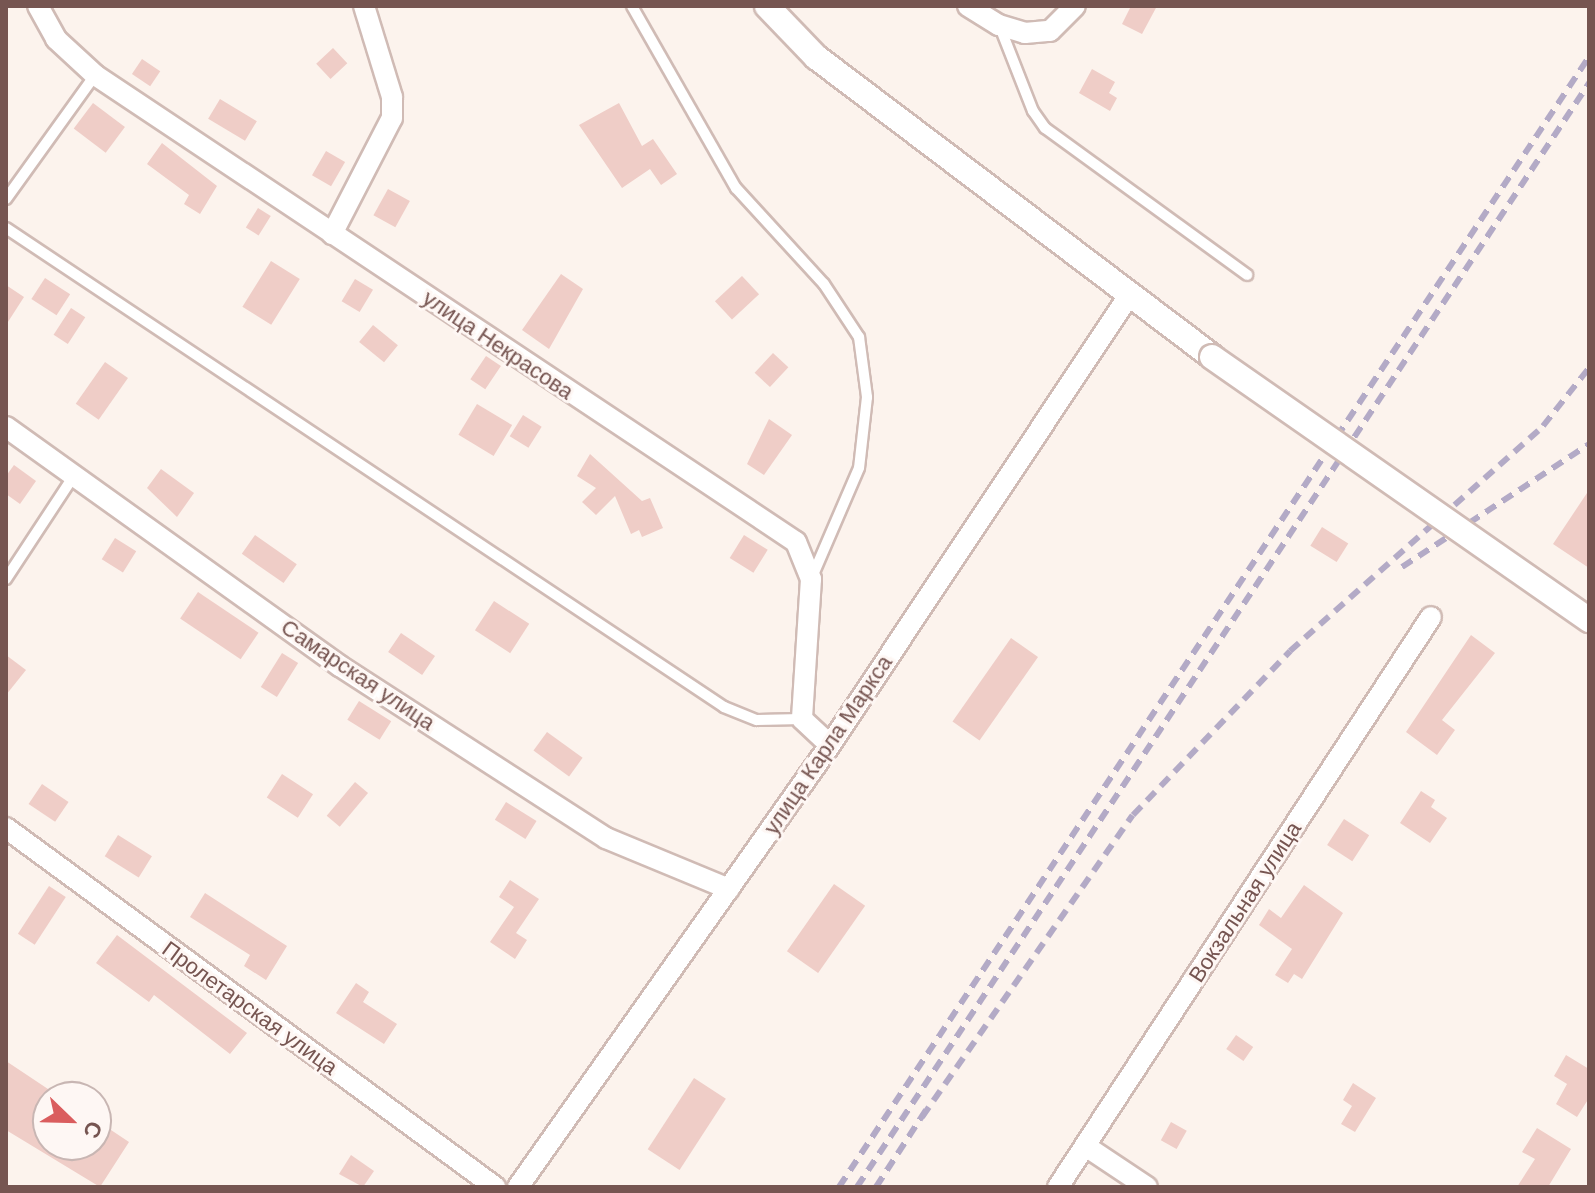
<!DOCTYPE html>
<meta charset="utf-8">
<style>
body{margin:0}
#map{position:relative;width:1595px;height:1193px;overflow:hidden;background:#fcf3ed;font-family:Arial,sans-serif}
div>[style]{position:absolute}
.building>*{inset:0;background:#efcdc7;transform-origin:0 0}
.roads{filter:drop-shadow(2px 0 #d0bbb5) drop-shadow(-2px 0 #d0bbb5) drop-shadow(0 2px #d0bbb5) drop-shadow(0 -2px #d0bbb5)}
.service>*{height:10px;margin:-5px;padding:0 5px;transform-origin:5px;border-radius:5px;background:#fff}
.minor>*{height:20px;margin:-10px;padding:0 10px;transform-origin:10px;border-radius:10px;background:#fff}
.tertiary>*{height:24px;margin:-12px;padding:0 12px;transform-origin:12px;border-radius:12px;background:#fff}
.rail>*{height:6px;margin-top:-3px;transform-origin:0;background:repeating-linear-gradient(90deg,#b3aac6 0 12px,transparent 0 20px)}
.bridges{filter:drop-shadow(2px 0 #d0bbb5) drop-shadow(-2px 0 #d0bbb5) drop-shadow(0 2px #d0bbb5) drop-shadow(0 -2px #d0bbb5)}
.tertiary-bridge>*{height:24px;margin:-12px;padding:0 12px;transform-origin:12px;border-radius:12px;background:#fff}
span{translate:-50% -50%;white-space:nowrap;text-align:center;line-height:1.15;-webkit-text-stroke:6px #fef7f4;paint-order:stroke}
.street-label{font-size:22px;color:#765551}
.frame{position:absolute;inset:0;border:8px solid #765551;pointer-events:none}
.north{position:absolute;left:32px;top:1081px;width:80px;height:80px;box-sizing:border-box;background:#fef7f4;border:2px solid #c8b6b3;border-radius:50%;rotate:113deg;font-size:22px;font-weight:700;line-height:32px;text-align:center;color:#765551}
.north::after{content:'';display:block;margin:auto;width:28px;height:36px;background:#da5d5e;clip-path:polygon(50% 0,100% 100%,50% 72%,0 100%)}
</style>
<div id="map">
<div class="building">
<div style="clip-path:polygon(1131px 6px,1157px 6px,1142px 34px,1122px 24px)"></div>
<div style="left:333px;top:48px;width:21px;height:23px;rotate:47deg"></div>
<div style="left:142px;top:59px;width:22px;height:18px;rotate:34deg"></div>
<div style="clip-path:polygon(1092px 69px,1115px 82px,1109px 93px,1117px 98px,1110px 111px,1079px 93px)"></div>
<div style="left:220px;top:99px;width:43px;height:23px;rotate:31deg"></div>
<div style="left:93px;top:103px;width:40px;height:32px;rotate:37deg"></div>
<div style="clip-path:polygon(619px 103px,642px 146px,653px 139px,677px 174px,661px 185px,650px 169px,622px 188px,579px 125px)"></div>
<div style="clip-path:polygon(162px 143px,217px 186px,200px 214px,184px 204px,189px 195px,147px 164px)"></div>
<div style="left:326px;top:151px;width:22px;height:28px;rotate:30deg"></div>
<div style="left:388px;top:189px;width:25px;height:30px;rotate:29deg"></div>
<div style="left:258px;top:208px;width:15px;height:23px;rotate:32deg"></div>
<div style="left:271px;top:261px;width:34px;height:54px;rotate:32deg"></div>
<div style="clip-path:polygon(561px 274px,583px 289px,549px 349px,522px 330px)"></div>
<div style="left:742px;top:276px;width:25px;height:37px;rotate:47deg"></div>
<div style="left:45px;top:278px;width:30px;height:25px;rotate:33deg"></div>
<div style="left:355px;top:279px;width:21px;height:26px;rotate:31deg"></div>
<div style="clip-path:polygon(6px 285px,24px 297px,6px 325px)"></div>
<div style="left:71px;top:308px;width:17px;height:32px;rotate:33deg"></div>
<div style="left:373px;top:325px;width:32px;height:22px;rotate:39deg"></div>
<div style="left:773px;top:353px;width:21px;height:27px;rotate:43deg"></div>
<div style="left:486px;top:356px;width:18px;height:28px;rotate:34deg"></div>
<div style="left:105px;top:362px;width:28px;height:51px;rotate:35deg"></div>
<div style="left:477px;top:404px;width:41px;height:36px;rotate:31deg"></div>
<div style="left:523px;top:415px;width:22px;height:25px;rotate:32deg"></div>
<div style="clip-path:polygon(769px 419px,792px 435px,764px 475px,747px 464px)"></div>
<div style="clip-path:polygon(590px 454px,642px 501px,650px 498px,663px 528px,642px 537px,639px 530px,631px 534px,615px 496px,596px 515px,582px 502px,596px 488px,577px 476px)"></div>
<div style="clip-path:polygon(14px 465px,36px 481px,20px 504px,6px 494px,6px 476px)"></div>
<div style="clip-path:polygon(161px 469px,194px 493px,177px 517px,147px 488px)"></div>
<div style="clip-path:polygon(1589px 490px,1589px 568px,1553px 544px)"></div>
<div style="left:1322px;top:527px;width:31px;height:22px;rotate:32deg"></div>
<div style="left:255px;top:535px;width:51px;height:23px;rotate:35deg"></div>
<div style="left:744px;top:535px;width:28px;height:27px;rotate:32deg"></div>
<div style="left:115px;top:538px;width:25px;height:25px;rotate:32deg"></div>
<div style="left:198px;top:592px;width:73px;height:32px;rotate:34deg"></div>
<div style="left:494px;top:601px;width:42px;height:35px;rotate:33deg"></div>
<div style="left:401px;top:633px;width:41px;height:23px;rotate:34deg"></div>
<div style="clip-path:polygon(1471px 635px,1495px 653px,1442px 720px,1455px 730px,1437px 755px,1406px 732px)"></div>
<div style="left:1011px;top:638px;width:33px;height:102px;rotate:35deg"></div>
<div style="left:282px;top:653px;width:19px;height:40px;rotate:32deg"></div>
<div style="clip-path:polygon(6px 655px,26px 670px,6px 695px)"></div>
<div style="left:359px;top:701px;width:38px;height:22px;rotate:32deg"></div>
<div style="left:547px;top:732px;width:44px;height:23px;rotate:36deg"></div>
<div style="left:282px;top:774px;width:37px;height:28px;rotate:33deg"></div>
<div style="left:355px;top:782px;width:17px;height:44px;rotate:40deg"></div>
<div style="left:42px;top:784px;width:32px;height:24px;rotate:34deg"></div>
<div style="clip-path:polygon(1421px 791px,1435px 800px,1431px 807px,1447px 818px,1430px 843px,1400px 823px)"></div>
<div style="left:506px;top:802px;width:36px;height:21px;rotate:32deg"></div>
<div style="left:1344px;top:819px;width:30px;height:31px;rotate:33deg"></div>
<div style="left:118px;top:835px;width:40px;height:25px;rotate:32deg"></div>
<div style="clip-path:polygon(510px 880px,539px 899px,516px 933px,527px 940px,515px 959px,490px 942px,514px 907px,499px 897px)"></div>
<div style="left:834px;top:884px;width:38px;height:82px;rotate:35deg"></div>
<div style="clip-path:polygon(1304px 885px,1343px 913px,1302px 979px,1294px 974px,1288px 983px,1275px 975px,1292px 949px,1259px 925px,1269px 909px,1281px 918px)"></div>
<div style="left:49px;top:886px;width:20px;height:57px;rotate:33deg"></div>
<div style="clip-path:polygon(205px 893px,287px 946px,266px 980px,244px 966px,250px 955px,190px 917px)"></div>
<div style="clip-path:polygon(117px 935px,247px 1033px,230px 1054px,154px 995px,149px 1002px,96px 963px)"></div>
<div style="clip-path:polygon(356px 983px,369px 992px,363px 1002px,397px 1024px,384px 1044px,336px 1013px)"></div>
<div style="left:1236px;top:1035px;width:21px;height:17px;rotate:35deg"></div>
<div style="clip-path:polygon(1566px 1055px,1589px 1069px,1589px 1098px,1577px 1117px,1556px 1104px,1567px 1084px,1554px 1076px)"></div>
<div style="clip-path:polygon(6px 1061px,48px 1089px,48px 1145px,96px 1145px,96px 1120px,129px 1142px,100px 1187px,6px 1130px)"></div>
<div style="left:694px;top:1078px;width:38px;height:85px;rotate:33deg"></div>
<div style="clip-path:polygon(1353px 1083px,1376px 1098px,1355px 1132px,1341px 1124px,1352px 1106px,1343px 1100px)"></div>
<div style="left:1171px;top:1122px;width:18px;height:21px;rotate:29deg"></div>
<div style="clip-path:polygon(1537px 1128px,1571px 1149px,1548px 1187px,1517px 1187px,1535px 1159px,1522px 1152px)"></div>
<div style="clip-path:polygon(351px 1155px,374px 1171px,363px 1187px,339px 1174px)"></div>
</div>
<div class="roads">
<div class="service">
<div style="left:632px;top:6px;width:210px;rotate:60.3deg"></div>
<div style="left:736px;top:188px;width:130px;rotate:47.5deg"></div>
<div style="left:824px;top:284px;width:64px;rotate:56.6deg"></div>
<div style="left:859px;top:337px;width:61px;rotate:82.4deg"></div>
<div style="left:867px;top:397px;width:71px;rotate:96.4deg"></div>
<div style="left:859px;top:468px;width:119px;rotate:113.3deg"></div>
<div style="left:1000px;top:27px;width:90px;rotate:68.6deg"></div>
<div style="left:1033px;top:111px;width:21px;rotate:55deg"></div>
<div style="left:1045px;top:128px;width:250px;rotate:36deg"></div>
<div style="left:6px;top:199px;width:153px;rotate:-54.3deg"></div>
<div style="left:6px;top:228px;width:863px;rotate:33.71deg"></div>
<div style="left:724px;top:707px;width:35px;rotate:22deg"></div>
<div style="left:757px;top:720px;width:45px;rotate:-1.3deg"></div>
<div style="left:6px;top:579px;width:126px;rotate:-56.7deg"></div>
</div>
<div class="minor">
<div style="left:38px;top:6px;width:38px;rotate:61deg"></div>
<div style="left:56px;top:39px;width:53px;rotate:42.7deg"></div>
<div style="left:95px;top:75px;width:842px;rotate:33.67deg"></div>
<div style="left:796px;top:542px;width:40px;rotate:68deg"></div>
<div style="left:811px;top:579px;width:140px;rotate:93.7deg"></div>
<div style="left:802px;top:719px;width:38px;rotate:43deg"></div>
<div style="left:968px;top:6px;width:36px;rotate:32deg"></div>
<div style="left:999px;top:25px;width:27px;rotate:17deg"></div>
<div style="left:1025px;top:33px;width:25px;rotate:-5deg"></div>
<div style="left:1050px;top:31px;width:35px;rotate:-45deg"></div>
<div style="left:332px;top:234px;width:131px;rotate:-62.7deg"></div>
<div style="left:392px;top:118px;width:21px;rotate:-90deg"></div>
<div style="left:392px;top:97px;width:95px;rotate:-107.1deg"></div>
<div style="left:6px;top:427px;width:411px;rotate:35.6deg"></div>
<div style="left:340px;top:666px;width:317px;rotate:32.9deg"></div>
<div style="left:606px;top:838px;width:133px;rotate:22.5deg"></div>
<div style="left:6px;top:828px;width:607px;rotate:36.28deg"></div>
<div style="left:1087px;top:1147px;width:72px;rotate:33.7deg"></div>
<div style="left:518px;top:1187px;width:541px;rotate:-54.78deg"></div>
<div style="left:830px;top:745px;width:538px;rotate:-56.37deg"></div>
<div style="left:1058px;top:1187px;width:681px;rotate:-56.8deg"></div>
</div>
<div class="tertiary">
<div style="left:767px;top:6px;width:71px;rotate:46.1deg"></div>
<div style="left:816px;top:57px;width:497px;rotate:37.1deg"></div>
</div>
</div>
<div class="rail">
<div style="left:1402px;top:567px;width:224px;rotate:-33.3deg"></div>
<div style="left:922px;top:1117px;width:368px;rotate:-55.1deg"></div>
<div style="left:1133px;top:815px;width:227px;rotate:-46.2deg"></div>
<div style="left:1290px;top:651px;width:339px;rotate:-41.6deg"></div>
<div style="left:1543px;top:426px;width:74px;rotate:-51.6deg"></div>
<div style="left:839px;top:1187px;width:1356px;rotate:-56.43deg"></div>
<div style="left:857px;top:1187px;width:1325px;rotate:-56.45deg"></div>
<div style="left:876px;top:1187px;width:92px;rotate:-57deg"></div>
</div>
<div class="bridges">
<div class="tertiary-bridge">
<div style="left:1212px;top:357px;width:460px;rotate:34.9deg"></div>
</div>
</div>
<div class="street-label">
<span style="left:498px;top:345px;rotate:34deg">улица Некрасова</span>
<span style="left:358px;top:675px;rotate:34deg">Самарская улица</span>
<span style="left:828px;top:745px;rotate:-56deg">улица Карла Маркса</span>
<span style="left:1245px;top:902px;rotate:-57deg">Вокзальная улица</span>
<span style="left:250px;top:1008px;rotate:36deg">Пролетарская улица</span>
</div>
<div class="frame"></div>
<div class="north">С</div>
</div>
